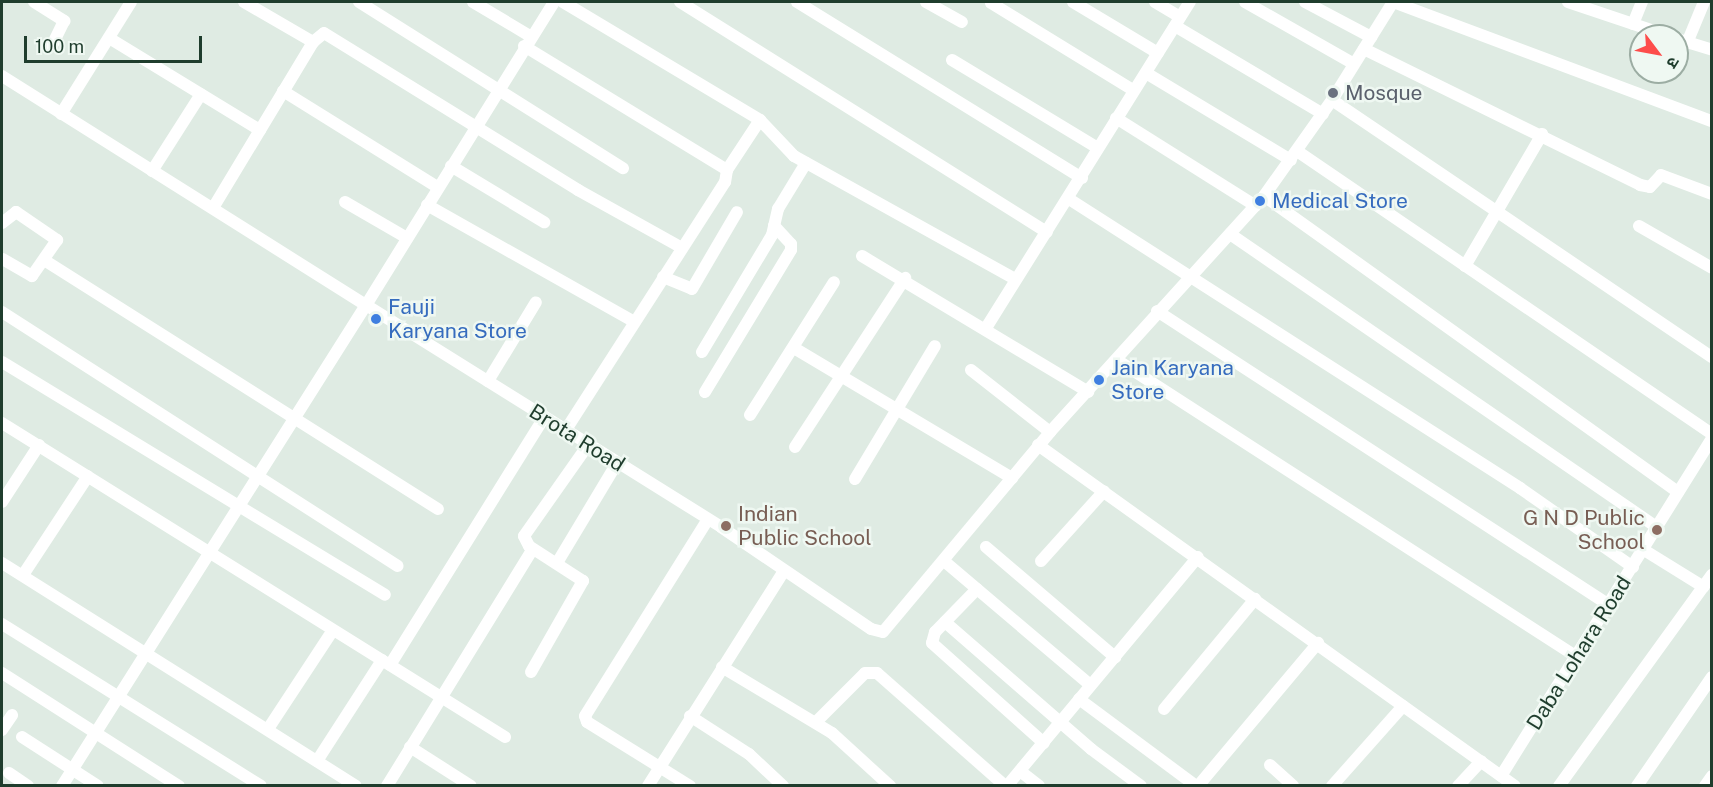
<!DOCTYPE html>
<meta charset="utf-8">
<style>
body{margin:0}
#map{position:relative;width:1713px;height:787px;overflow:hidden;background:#dfebe3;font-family:"Public Sans","Noto Sans Devanagari",sans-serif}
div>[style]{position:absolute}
.street>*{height:12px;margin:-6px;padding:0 6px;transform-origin:6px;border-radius:6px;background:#fff}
.dots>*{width:16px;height:16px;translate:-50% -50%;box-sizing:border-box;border:3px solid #eff8f2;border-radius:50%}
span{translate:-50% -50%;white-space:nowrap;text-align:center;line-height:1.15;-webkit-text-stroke:5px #eff8f2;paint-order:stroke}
.worship-label{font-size:21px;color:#5b616d}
.left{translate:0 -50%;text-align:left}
.shop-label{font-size:21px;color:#366cbe}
.street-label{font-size:21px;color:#1f3d2d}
.education-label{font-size:21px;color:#785e54}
.right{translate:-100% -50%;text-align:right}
.frame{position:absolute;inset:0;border:3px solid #1f3d2d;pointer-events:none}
.north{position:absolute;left:1629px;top:24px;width:60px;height:60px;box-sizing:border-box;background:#eff8f2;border:2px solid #9cada3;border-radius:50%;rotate:122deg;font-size:16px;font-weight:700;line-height:24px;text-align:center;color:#1f3d2d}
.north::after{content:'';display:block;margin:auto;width:21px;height:27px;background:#fd4d4b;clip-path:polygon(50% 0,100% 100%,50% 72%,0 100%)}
.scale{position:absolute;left:24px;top:36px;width:178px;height:27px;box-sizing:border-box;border:3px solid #1f3d2d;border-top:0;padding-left:8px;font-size:18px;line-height:21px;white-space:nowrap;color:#1f3d2d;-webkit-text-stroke:4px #eff8f2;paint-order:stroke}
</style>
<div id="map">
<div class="street">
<div style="left:34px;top:2px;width:36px;rotate:32deg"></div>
<div style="left:64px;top:21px;width:28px;rotate:116deg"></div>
<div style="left:244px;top:2px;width:80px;rotate:30.1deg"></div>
<div style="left:359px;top:2px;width:312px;rotate:32.2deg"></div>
<div style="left:473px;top:2px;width:66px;rotate:30.8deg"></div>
<div style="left:554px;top:2px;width:357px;rotate:121.8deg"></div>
<div style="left:366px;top:305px;width:419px;rotate:32deg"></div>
<div style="left:721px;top:527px;width:181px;rotate:34.2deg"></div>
<div style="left:871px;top:629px;width:12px;rotate:14deg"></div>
<div style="left:883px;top:632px;width:261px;rotate:-50.1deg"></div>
<div style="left:1050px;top:432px;width:319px;rotate:-47.8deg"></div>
<div style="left:1264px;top:196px;width:118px;rotate:-54.7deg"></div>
<div style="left:1332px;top:100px;width:115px;rotate:-58.1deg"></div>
<div style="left:563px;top:2px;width:230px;rotate:30.9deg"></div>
<div style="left:760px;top:120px;width:50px;rotate:46.6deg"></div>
<div style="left:794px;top:156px;width:253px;rotate:29.1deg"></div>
<div style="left:680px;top:2px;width:433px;rotate:32.1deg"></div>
<div style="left:797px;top:2px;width:335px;rotate:31.7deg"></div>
<div style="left:926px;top:2px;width:41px;rotate:29.1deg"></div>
<div style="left:1073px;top:2px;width:99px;rotate:31deg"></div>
<div style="left:1155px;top:2px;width:29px;rotate:31deg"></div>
<div style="left:1245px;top:2px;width:125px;rotate:29.6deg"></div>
<div style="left:1305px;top:2px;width:75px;rotate:27.9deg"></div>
<div style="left:1393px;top:2px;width:340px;rotate:20.5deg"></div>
<div style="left:1568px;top:2px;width:107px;rotate:18.6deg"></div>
<div style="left:991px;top:3px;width:167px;rotate:31.5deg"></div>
<div style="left:1633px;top:24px;width:24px;rotate:-68deg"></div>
<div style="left:1175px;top:26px;width:172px;rotate:30.7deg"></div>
<div style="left:109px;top:38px;width:177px;rotate:31.4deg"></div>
<div style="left:1677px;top:39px;width:37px;rotate:17deg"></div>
<div style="left:1687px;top:43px;width:44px;rotate:-67.5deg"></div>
<div style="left:524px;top:46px;width:238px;rotate:31.4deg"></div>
<div style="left:727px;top:170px;width:12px;rotate:99deg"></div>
<div style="left:725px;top:182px;width:296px;rotate:122.7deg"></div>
<div style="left:1364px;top:49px;width:308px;rotate:26.2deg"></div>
<div style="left:1640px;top:185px;width:10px;rotate:11deg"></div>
<div style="left:1650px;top:187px;width:16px;rotate:-47deg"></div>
<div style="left:1661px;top:175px;width:54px;rotate:20.4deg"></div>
<div style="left:952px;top:60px;width:170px;rotate:31.1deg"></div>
<div style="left:1146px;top:73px;width:169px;rotate:31deg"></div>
<div style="left:2px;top:76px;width:430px;rotate:32.2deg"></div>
<div style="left:366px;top:305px;width:569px;rotate:122.29deg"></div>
<div style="left:283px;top:91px;width:181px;rotate:31.9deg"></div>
<div style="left:1332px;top:100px;width:459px;rotate:34.1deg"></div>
<div style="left:61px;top:114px;width:132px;rotate:-58deg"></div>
<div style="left:1116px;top:118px;width:165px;rotate:32.2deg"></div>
<div style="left:1297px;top:151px;width:502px;rotate:34.29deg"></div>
<div style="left:451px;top:166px;width:109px;rotate:31.1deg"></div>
<div style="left:727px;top:170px;width:60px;rotate:-56.6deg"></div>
<div style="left:152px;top:171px;width:91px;rotate:-57.5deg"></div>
<div style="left:1264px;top:196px;width:509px;rotate:35.56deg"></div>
<div style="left:1069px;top:199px;width:536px;rotate:32.65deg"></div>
<div style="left:1520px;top:488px;width:138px;rotate:35deg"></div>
<div style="left:345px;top:202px;width:72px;rotate:30.1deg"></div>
<div style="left:427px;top:205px;width:236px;rotate:29.4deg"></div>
<div style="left:213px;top:208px;width:194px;rotate:-58.9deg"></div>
<div style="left:313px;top:42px;width:14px;rotate:-39deg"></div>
<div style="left:324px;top:33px;width:299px;rotate:31.7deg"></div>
<div style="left:578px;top:190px;width:119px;rotate:29.1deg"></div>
<div style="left:2px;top:223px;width:18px;rotate:-38deg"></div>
<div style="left:16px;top:212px;width:50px;rotate:34.3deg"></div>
<div style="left:57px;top:240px;width:44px;rotate:124.8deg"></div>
<div style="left:32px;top:276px;width:34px;rotate:-150deg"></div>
<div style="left:1639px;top:226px;width:84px;rotate:29.9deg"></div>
<div style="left:1230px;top:234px;width:519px;rotate:34.49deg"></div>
<div style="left:862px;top:256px;width:264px;rotate:31deg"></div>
<div style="left:44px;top:260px;width:466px;rotate:32.3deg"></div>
<div style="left:1465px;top:266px;width:153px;rotate:-59.7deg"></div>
<div style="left:663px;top:277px;width:31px;rotate:22deg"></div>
<div style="left:692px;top:289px;width:89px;rotate:-59.7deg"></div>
<div style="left:1157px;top:311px;width:539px;rotate:33.04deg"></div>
<div style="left:2px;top:312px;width:470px;rotate:32.7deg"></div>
<div style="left:986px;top:328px;width:385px;rotate:-58deg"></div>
<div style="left:794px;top:348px;width:254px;rotate:30.8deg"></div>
<div style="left:702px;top:352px;width:136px;rotate:-59.1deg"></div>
<div style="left:772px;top:235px;width:27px;rotate:-77deg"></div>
<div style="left:778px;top:209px;width:54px;rotate:-58.7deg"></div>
<div style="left:1117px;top:360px;width:548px;rotate:32.85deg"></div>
<div style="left:2px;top:362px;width:448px;rotate:31.3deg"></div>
<div style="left:971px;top:370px;width:100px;rotate:38.1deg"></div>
<div style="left:488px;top:381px;width:92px;rotate:-58.7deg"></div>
<div style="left:705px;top:392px;width:166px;rotate:-58.8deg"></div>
<div style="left:791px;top:250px;width:6px;rotate:-90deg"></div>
<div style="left:791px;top:244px;width:25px;rotate:-133deg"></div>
<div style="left:750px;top:415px;width:157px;rotate:-57.7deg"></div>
<div style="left:2px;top:423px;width:593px;rotate:31.97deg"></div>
<div style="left:1038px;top:445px;width:586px;rotate:35.56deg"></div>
<div style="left:795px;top:447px;width:202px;rotate:-56.9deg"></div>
<div style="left:855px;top:479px;width:155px;rotate:-59deg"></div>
<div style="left:2px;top:502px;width:68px;rotate:-57deg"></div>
<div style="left:986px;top:547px;width:170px;rotate:40.5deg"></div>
<div style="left:1644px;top:550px;width:70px;rotate:31.7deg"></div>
<div style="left:944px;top:561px;width:192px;rotate:40.3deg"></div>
<div style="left:1041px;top:561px;width:94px;rotate:-48deg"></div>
<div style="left:2px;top:563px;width:418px;rotate:32.2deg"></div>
<div style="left:557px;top:563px;width:117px;rotate:-59deg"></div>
<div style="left:23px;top:575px;width:118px;rotate:-56.7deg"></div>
<div style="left:977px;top:589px;width:60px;rotate:134.3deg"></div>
<div style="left:935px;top:632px;width:11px;rotate:105deg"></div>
<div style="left:932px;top:643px;width:150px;rotate:41.8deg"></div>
<div style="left:945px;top:622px;width:194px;rotate:41deg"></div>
<div style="left:1091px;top:749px;width:62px;rotate:36.5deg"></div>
<div style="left:2px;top:624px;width:305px;rotate:32deg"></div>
<div style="left:390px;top:665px;width:290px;rotate:-58.1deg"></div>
<div style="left:722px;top:667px;width:128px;rotate:31deg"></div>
<div style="left:832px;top:733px;width:79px;rotate:42.4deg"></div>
<div style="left:531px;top:672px;width:105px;rotate:-60.3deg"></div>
<div style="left:583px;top:581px;width:64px;rotate:-147.1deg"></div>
<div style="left:529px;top:546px;width:11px;rotate:-117deg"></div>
<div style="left:524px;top:536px;width:111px;rotate:-54.9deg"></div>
<div style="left:2px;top:673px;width:210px;rotate:32.6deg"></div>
<div style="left:1079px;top:699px;width:146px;rotate:36.6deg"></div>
<div style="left:1164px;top:709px;width:143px;rotate:-50.4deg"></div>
<div style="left:690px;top:716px;width:70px;rotate:32.8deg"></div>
<div style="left:749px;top:754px;width:47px;rotate:43.3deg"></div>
<div style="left:816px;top:722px;width:69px;rotate:-45deg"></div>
<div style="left:865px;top:673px;width:12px"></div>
<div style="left:877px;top:673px;width:171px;rotate:41.4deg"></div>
<div style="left:268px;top:729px;width:118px;rotate:-56.7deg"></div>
<div style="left:2px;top:730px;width:18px;rotate:-56deg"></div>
<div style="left:22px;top:737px;width:90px;rotate:32.8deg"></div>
<div style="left:410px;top:747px;width:72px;rotate:32.6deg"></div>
<div style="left:317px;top:761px;width:120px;rotate:-57.2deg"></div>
<div style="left:1270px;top:765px;width:31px;rotate:42deg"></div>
<div style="left:1020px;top:771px;width:24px;rotate:38deg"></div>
<div style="left:9px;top:773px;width:23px;rotate:34deg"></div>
<div style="left:1501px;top:776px;width:398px;rotate:-58deg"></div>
<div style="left:387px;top:786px;width:278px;rotate:-58.4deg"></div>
<div style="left:648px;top:786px;width:254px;rotate:-57.7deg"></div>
<div style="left:690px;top:786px;width:121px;rotate:-148.1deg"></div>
<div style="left:587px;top:722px;width:6px;rotate:-108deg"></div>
<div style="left:585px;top:716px;width:232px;rotate:-58deg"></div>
<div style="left:1007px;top:786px;width:298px;rotate:-50.2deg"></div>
<div style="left:1198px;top:786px;width:187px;rotate:-50deg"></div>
<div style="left:1332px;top:786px;width:107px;rotate:-48.4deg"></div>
<div style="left:1458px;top:786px;width:34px;rotate:-47deg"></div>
<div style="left:1559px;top:786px;width:261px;rotate:-54.1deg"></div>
<div style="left:1637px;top:786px;width:132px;rotate:-55.5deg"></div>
<div style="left:1705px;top:786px;width:12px;rotate:-55deg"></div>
</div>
<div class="dots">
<div style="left:1333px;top:93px;background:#6b7280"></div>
<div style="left:1260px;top:201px;background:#3f7fe0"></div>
<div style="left:376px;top:319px;background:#3f7fe0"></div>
<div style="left:1099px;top:380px;background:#3f7fe0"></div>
<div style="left:726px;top:526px;background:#8d6e63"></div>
<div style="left:1657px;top:530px;background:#8d6e63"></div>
</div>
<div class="worship-label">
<span class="left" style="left:1345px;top:93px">Mosque</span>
</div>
<div class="shop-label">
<span class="left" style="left:1272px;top:201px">Medical Store</span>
<span class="left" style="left:388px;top:319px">Fauji<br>Karyana Store</span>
<span class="left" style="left:1111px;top:380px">Jain Karyana<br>Store</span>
</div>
<div class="street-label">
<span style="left:577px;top:438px;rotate:32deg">Brota Road</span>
<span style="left:1579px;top:653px;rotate:-58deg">Daba Lohara Road</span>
</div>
<div class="education-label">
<span class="left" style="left:738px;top:526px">Indian<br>Public School</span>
<span class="right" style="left:1645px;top:530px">G N D Public<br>School</span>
</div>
<div class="frame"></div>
<div class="north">उ</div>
<div class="scale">100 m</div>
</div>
